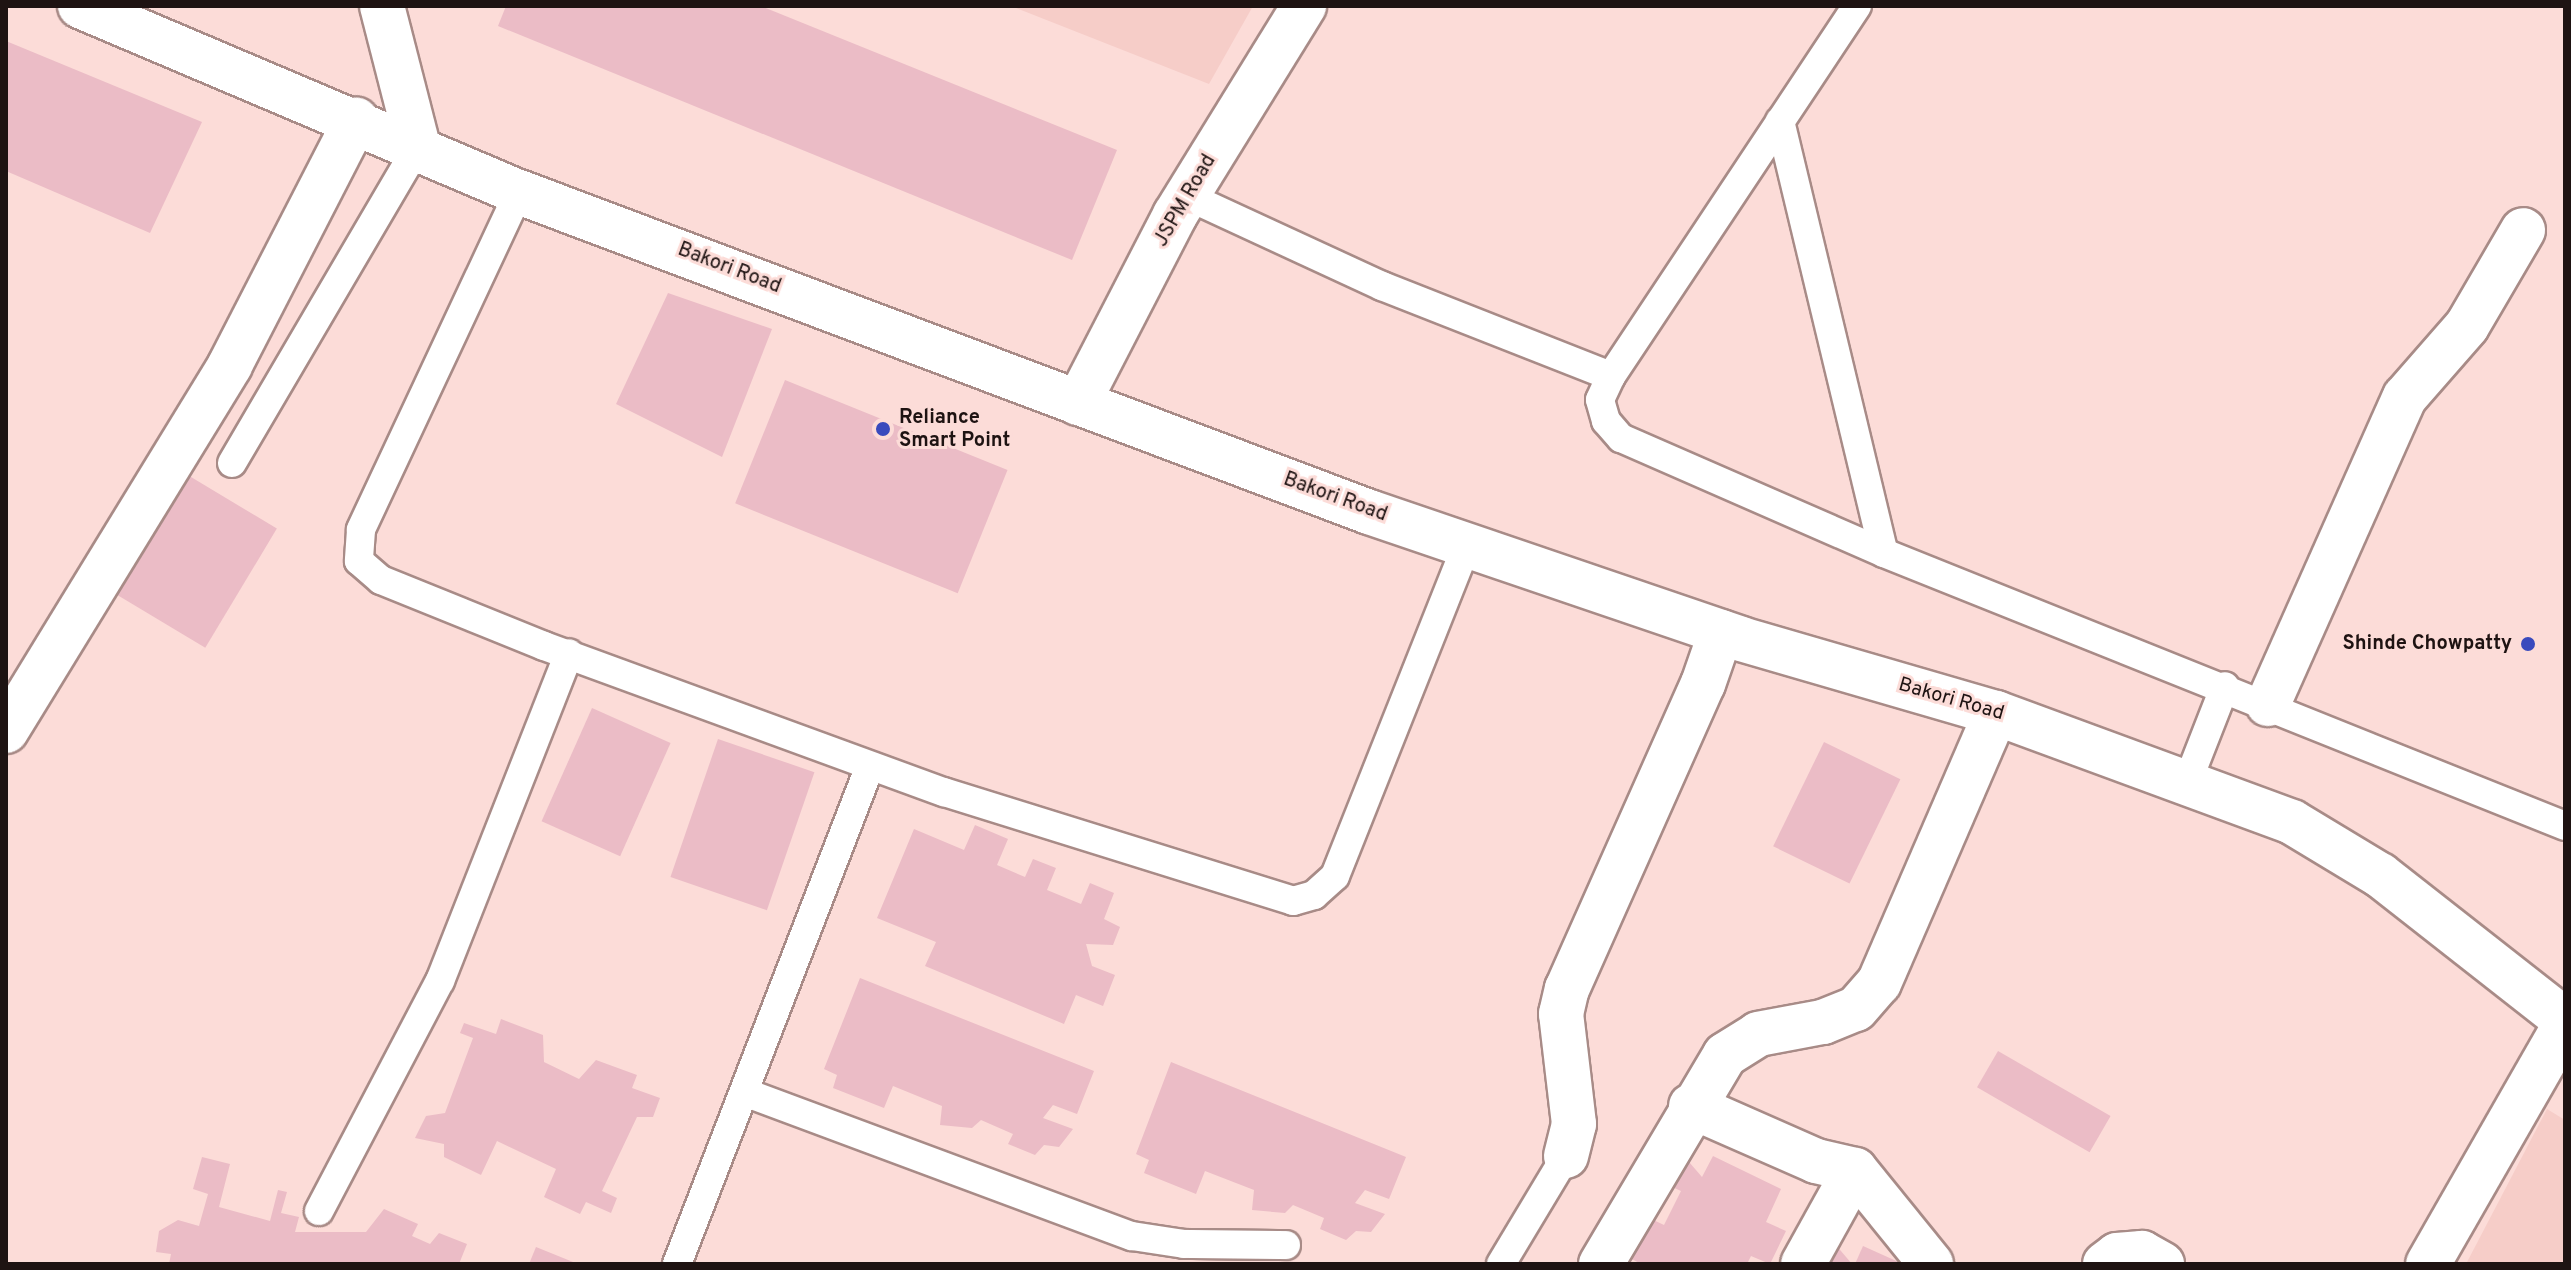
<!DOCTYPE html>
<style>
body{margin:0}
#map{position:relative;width:2571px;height:1270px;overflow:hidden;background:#fcdcd8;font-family:Overpass,sans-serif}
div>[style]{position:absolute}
.built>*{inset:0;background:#f6cdc8}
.building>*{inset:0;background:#ebbcc6;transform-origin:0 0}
.roads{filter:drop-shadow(2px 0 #a88b87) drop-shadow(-2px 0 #a88b87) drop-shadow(0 2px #a88b87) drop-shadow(0 -2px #a88b87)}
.service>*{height:28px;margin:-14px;padding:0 14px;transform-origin:14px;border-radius:14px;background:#fff}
.minor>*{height:44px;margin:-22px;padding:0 22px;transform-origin:22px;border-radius:22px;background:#fff}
.tertiary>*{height:44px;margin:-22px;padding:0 22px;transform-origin:22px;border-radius:22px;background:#fff}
.dots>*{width:22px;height:22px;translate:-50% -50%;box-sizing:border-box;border:4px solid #fcdcd8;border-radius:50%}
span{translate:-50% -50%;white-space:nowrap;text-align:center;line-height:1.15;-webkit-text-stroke:6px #fcdcd8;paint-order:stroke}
.street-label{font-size:20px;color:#1e1312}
.poi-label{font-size:20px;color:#1e1312;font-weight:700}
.left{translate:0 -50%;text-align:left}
.right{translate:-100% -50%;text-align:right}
.frame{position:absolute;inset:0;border:8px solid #1e1312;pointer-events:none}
</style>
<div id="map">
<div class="built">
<div style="clip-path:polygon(1011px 6px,1253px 6px,1209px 84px)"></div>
<div style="clip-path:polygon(2547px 1109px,2565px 1120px,2565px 1264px,2466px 1264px)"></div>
</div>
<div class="building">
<div style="clip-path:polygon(506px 6px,761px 6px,1117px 150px,1072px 260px,498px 26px)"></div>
<div style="clip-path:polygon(6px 41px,202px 122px,150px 233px,6px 171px)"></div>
<div style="clip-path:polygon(668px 293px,772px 329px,722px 457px,616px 404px)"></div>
<div style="left:785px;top:380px;width:240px;height:133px;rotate:22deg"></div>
<div style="left:186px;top:474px;width:106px;height:139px;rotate:31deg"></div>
<div style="left:592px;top:708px;width:86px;height:124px;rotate:24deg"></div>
<div style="left:718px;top:739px;width:102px;height:146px;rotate:19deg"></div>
<div style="left:1824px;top:742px;width:85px;height:116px;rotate:26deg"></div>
<div style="clip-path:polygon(975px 825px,1008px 839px,997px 865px,1025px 877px,1033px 859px,1056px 868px,1047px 890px,1081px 904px,1090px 883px,1114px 893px,1104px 919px,1120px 927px,1113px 945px,1086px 944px,1092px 966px,1115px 975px,1103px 1006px,1076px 995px,1064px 1024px,925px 966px,936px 942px,877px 918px,914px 829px,964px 850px)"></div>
<div style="clip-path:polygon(860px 978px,1094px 1071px,1077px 1114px,1053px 1105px,1043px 1118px,1073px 1129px,1059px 1147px,1044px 1145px,1035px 1155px,1008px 1144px,1013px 1134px,981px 1120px,972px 1128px,940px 1125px,942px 1106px,893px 1086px,884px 1108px,833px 1088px,837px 1075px,824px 1069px)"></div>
<div style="clip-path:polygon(501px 1019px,543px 1035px,544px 1062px,579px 1079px,596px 1060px,637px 1075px,632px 1088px,660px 1098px,653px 1117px,637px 1117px,602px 1191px,617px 1198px,611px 1213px,586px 1202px,580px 1214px,544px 1197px,556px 1169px,497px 1141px,481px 1175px,444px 1157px,444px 1144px,415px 1138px,426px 1116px,445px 1113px,473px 1038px,460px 1033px,464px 1023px,496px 1034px)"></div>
<div style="left:1998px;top:1051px;width:130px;height:42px;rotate:30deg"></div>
<div style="clip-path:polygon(1171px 1062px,1406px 1157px,1389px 1199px,1365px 1190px,1355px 1203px,1385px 1214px,1371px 1232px,1356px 1231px,1346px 1240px,1320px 1229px,1324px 1218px,1293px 1205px,1285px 1213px,1252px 1210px,1254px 1190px,1205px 1171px,1196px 1194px,1144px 1173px,1149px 1160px,1136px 1154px)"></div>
<div style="clip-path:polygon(1683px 1155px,1702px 1177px,1713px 1156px,1781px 1189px,1766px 1222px,1786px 1231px,1770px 1264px,1751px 1256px,1747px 1264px,1641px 1264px,1621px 1253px,1647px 1217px,1664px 1225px,1681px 1191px,1668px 1185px)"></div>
<div style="clip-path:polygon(202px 1157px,230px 1164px,219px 1207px,270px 1221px,278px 1190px,287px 1192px,281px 1213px,299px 1217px,295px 1232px,366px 1232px,384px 1209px,418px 1224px,412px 1236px,430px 1244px,439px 1233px,467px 1244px,459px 1264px,169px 1264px,171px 1254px,156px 1252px,159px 1231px,178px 1220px,199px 1226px,208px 1194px,193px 1189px)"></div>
<div style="clip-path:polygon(1835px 1244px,1852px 1264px,1824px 1264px)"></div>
<div style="clip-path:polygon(1863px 1246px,1903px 1264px,1855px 1264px)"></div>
<div style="clip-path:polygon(536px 1247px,578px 1264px,529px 1264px)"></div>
</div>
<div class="roads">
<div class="service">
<div style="left:1857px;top:6px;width:444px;rotate:123.6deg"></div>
<div style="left:1611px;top:376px;width:26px;rotate:115deg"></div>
<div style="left:1600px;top:400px;width:22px;rotate:74deg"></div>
<div style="left:1606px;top:421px;width:23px;rotate:49deg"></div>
<div style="left:1621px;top:438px;width:287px;rotate:23.6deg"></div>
<div style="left:1884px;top:553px;width:734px;rotate:21.84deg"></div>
<div style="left:1780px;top:121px;width:444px;rotate:76.5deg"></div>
<div style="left:519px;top:192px;width:373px;rotate:115.1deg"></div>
<div style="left:361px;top:530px;width:31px;rotate:94deg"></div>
<div style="left:359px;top:561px;width:29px;rotate:41deg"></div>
<div style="left:381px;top:580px;width:176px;rotate:22deg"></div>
<div style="left:544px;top:646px;width:426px;rotate:20.1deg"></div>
<div style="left:944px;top:792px;width:366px;rotate:17.3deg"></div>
<div style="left:1293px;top:901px;width:22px;rotate:-16deg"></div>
<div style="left:1314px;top:895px;width:28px;rotate:-42deg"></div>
<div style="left:1335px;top:876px;width:360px;rotate:-68.3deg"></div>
<div style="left:1187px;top:196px;width:215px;rotate:24.8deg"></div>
<div style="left:1382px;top:286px;width:246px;rotate:21.5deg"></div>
<div style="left:232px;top:463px;width:368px;rotate:-59.6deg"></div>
<div style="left:2187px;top:783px;width:104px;rotate:-68.6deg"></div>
<div style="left:744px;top:1092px;width:414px;rotate:20.4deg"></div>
<div style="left:1132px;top:1236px;width:53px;rotate:8.7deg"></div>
<div style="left:1184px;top:1244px;width:102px;rotate:0.6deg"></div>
<div style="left:319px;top:1211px;width:260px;rotate:-62.3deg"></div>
<div style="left:440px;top:981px;width:352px;rotate:-68.5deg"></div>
<div style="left:677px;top:1264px;width:534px;rotate:-68.82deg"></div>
<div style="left:1501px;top:1264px;width:126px;rotate:-59deg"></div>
</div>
<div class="minor">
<div style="left:382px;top:6px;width:145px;rotate:75.6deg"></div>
<div style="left:1078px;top:403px;width:212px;rotate:-62.7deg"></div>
<div style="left:1175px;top:215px;width:246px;rotate:-58.3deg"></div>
<div style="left:2268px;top:704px;width:336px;rotate:-66deg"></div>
<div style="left:2405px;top:397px;width:94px;rotate:-48.9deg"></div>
<div style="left:2467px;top:326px;width:111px;rotate:-59.7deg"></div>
<div style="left:6px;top:731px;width:429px;rotate:-58.5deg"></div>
<div style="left:230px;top:365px;width:276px;rotate:-62.8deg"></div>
<div style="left:1691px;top:1106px;width:137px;rotate:23.7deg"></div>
<div style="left:1816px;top:1161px;width:40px;rotate:13deg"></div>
<div style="left:1855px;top:1170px;width:121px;rotate:51deg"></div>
<div style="left:1566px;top:1156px;width:33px;rotate:-76deg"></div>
<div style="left:1574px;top:1124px;width:111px;rotate:-96.7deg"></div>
<div style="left:1561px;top:1014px;width:26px;rotate:-77deg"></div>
<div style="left:1567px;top:989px;width:334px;rotate:-66deg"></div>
<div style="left:1703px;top:684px;width:55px;rotate:-70.9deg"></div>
<div style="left:1601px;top:1264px;width:243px;rotate:-59.3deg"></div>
<div style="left:1725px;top:1055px;width:39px;rotate:-32deg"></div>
<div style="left:1758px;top:1034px;width:66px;rotate:-10.5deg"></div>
<div style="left:1823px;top:1022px;width:35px;rotate:-22deg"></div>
<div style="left:1856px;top:1009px;width:35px;rotate:-49deg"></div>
<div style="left:1879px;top:983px;width:294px;rotate:-66.6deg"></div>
<div style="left:1803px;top:1264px;width:107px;rotate:-61deg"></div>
<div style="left:2105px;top:1264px;width:15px;rotate:-37deg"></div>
<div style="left:2117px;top:1255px;width:25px;rotate:-5deg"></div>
<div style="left:2142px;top:1253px;width:23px;rotate:29deg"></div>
<div style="left:2428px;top:1264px;width:275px;rotate:-60.2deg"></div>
</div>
<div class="tertiary">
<div style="left:80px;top:6px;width:477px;rotate:23deg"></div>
<div style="left:519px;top:192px;width:908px;rotate:20.63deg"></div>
<div style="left:1369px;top:512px;width:393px;rotate:18.8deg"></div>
<div style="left:1741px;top:639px;width:266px;rotate:16.2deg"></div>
<div style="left:1996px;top:713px;width:315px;rotate:20.2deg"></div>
<div style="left:2292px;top:822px;width:103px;rotate:31.1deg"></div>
<div style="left:2380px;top:875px;width:235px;rotate:38.1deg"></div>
</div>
</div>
<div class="dots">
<div style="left:883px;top:429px;background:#394abd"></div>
<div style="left:2528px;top:644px;background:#394abd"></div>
</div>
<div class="street-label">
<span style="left:1186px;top:201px;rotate:-60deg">JSPM Road</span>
<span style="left:729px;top:269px;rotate:21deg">Bakori Road</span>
<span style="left:1335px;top:498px;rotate:20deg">Bakori Road</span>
<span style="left:1951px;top:700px;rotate:16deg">Bakori Road</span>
</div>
<div class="poi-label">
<span class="left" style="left:899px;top:430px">Reliance<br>Smart Point</span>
<span class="right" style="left:2512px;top:644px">Shinde Chowpatty</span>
</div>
<div class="frame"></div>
</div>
